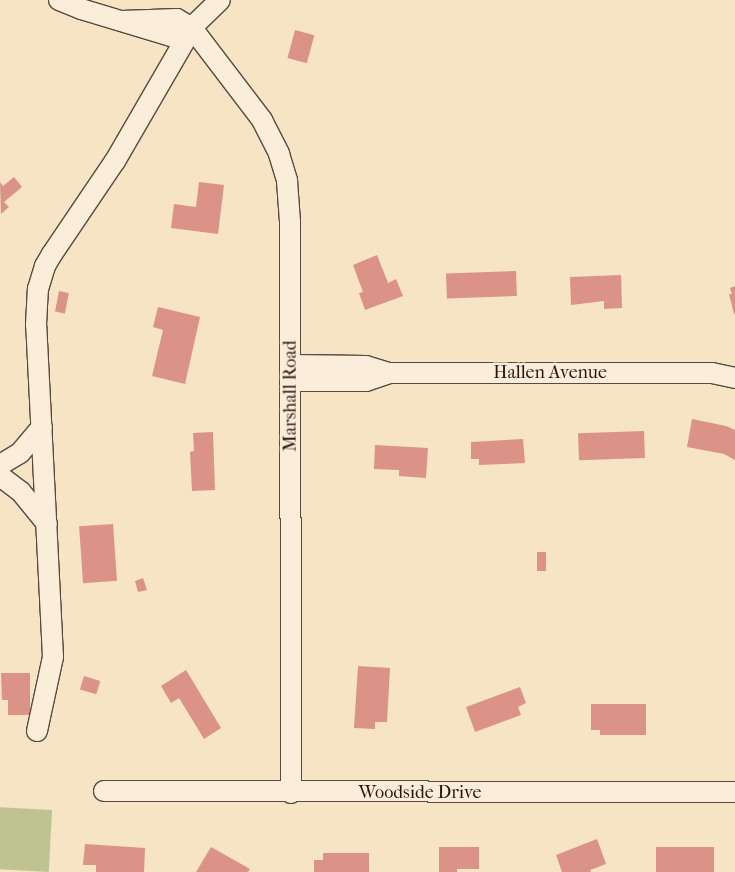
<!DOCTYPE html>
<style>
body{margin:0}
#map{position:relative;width:735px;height:872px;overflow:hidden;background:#f7e4c4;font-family:"IM FELL French Canon",serif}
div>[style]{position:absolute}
.green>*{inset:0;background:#bfc392;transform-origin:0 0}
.building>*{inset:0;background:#da9386;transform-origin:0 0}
.roads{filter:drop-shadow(1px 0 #584a3d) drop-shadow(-1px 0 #584a3d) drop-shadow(0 1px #584a3d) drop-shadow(0 -1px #584a3d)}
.minor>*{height:20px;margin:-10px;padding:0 10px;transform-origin:10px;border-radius:10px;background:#faedd9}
span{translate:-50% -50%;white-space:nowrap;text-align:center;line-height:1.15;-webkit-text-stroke:5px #faedd9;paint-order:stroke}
.street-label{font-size:18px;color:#231610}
</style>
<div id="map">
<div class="green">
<div style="left:52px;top:810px;width:62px;height:52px;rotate:93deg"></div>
</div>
<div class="building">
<div style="left:295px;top:30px;width:20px;height:29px;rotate:15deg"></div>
<div style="clip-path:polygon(14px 177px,22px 187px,4px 202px,9px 207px,1px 214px,0 182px,3px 186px)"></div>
<div style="clip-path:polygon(199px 182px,224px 185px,218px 234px,171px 228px,174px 204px,196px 207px)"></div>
<div style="clip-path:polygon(377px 255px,388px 283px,396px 279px,403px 296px,365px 310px,359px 293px,363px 292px,353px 265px)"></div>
<div style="left:516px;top:271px;width:25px;height:70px;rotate:88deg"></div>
<div style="clip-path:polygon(621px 275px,622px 308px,604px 309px,604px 301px,571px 305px,570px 277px)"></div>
<div style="clip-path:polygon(735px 286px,735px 314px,734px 314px,729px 294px,732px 294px,730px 288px)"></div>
<div style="left:59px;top:291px;width:10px;height:21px;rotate:11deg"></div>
<div style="clip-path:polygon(158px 307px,200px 317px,185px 384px,152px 376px,163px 330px,153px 327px)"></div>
<div style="clip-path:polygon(692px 419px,726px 426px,735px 430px,735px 460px,724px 454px,687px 447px)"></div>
<div style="left:644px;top:431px;width:27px;height:66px;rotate:88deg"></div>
<div style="clip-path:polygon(213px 432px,215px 490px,192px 491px,190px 452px,194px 451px,193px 433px)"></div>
<div style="clip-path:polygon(523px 439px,525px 463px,479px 465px,479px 459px,471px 459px,471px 442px)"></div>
<div style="clip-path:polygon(375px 445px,428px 448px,426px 478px,399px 476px,399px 470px,374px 469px)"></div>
<div style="left:113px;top:524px;width:57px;height:34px;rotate:86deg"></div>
<div style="left:537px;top:552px;width:9px;height:19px"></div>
<div style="clip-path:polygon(143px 578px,147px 590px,138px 592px,135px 581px)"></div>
<div style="clip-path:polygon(358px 666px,390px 668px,387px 722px,375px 722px,375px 729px,354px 728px)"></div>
<div style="clip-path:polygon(186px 670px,221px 728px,204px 739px,179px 698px,171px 703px,161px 686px)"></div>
<div style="clip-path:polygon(1px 673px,30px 673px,30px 715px,8px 715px,8px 700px,2px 700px)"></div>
<div style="left:84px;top:676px;width:17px;height:14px;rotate:17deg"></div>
<div style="clip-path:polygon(520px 687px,526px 703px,518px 707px,521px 715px,475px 732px,466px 707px)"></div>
<div style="clip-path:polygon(591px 704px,646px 704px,646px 735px,600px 735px,600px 730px,591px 730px)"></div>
<div style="clip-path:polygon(597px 839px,606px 864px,590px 870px,591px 872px,562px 872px,556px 855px)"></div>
<div style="clip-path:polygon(85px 844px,145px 848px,144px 872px,96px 872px,96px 865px,83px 865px)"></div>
<div style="clip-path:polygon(211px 847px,250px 869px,248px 872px,196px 872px)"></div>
<div style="clip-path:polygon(439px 847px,479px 847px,479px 869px,457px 869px,457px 872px,439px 872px)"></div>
<div style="left:656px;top:847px;width:58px;height:25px"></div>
<div style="clip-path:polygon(323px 853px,369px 853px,369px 872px,314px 872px,314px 860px,323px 860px)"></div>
</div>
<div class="roads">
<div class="minor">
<div style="left:59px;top:0;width:24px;rotate:22deg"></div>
<div style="left:81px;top:9px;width:97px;rotate:16.8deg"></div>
<div style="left:174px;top:37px;width:13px;rotate:-18deg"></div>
<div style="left:186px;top:33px;width:47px;rotate:-44.1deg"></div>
<div style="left:122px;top:21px;width:55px;rotate:-2.1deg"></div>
<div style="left:177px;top:19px;width:17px;rotate:31deg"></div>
<div style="left:192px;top:28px;width:116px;rotate:52.7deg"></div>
<div style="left:262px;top:120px;width:38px;rotate:63deg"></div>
<div style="left:279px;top:154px;width:28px;rotate:73deg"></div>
<div style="left:287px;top:181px;width:41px;rotate:85.8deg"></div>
<div style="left:290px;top:222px;width:571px;rotate:89.9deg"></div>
<div style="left:290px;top:365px;width:76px;rotate:0.8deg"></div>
<div style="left:366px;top:366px;width:24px;rotate:17deg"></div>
<div style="left:389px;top:373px;width:323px"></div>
<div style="left:712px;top:373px;width:24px;rotate:12deg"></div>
<div style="left:291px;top:381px;width:75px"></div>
<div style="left:366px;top:381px;width:24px;rotate:-19deg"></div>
<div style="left:0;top:465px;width:23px;rotate:-31deg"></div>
<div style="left:20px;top:453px;width:34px;rotate:-50deg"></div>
<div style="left:0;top:476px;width:26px;rotate:37deg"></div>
<div style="left:21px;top:492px;width:41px;rotate:50.9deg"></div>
<div style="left:37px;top:731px;width:76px;rotate:-77.8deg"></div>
<div style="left:53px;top:657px;width:332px;rotate:-92.9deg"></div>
<div style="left:36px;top:325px;width:36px;rotate:-87deg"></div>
<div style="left:38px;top:289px;width:24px;rotate:-73deg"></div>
<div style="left:45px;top:266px;width:14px;rotate:-60deg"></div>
<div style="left:52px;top:254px;width:112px;rotate:-55.9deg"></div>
<div style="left:115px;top:161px;width:154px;rotate:-59.9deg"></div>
<div style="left:104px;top:791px;width:631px;rotate:0.09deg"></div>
</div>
</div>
<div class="street-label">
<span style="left:550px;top:373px">Hallen Avenue</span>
<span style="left:291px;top:396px;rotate:-90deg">Marshall Road</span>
<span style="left:420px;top:793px">Woodside Drive</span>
</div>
</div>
